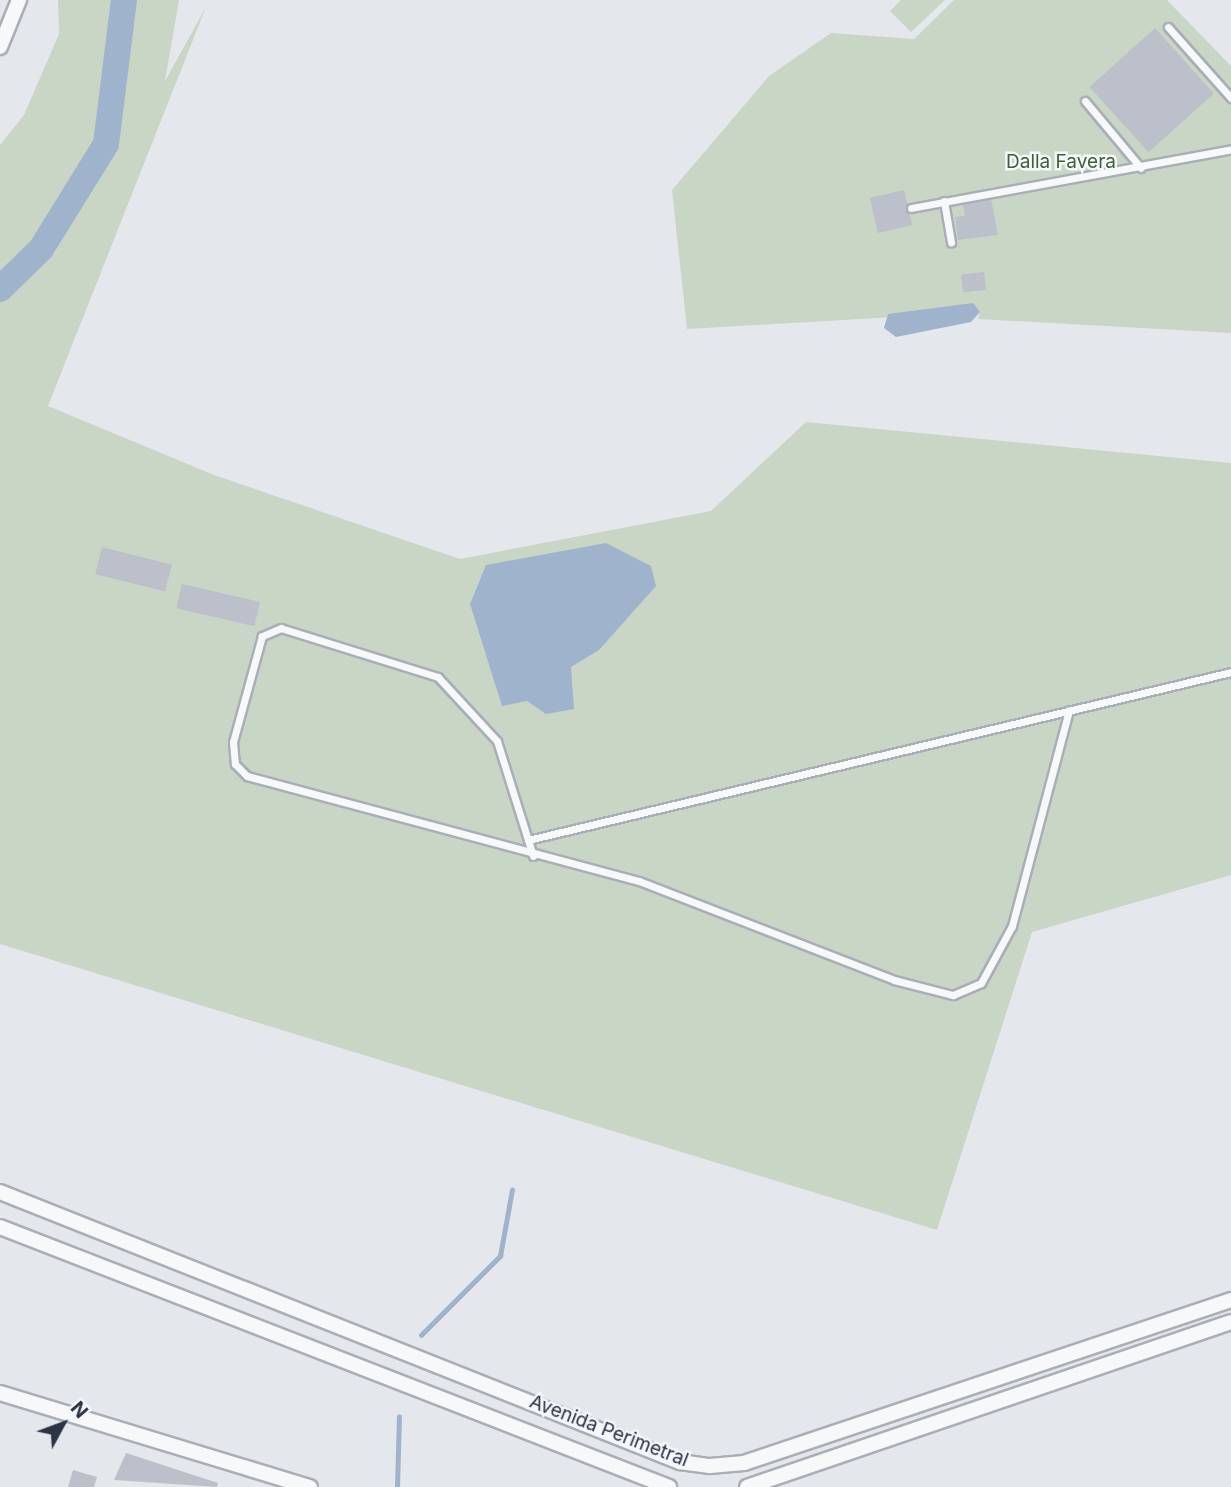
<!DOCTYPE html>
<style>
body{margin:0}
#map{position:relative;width:1231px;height:1487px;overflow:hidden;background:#e4e7ec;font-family:Inter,sans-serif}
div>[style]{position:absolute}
.green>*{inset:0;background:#c9d6c5}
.water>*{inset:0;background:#9fb4cc}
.stream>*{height:4.5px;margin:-2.25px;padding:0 2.25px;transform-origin:2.25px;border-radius:2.25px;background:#9fb4cc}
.river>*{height:26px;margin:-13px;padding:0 13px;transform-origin:13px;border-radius:13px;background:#9fb4cc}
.building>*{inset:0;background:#bbc0ca;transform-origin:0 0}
.roads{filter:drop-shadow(2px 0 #a9aeb7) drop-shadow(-2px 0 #a9aeb7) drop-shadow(0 2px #a9aeb7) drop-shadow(0 -2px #a9aeb7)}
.service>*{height:7px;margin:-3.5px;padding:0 3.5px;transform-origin:3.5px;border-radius:3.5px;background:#f7f8fa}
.minor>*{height:14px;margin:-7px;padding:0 7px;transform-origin:7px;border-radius:7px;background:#f7f8fa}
span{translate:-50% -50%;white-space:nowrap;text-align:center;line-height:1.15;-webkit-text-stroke:5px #f4f6f9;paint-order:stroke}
.park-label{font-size:19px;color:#3f6138}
.street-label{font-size:19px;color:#2b3445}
.north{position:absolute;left:28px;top:1389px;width:70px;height:70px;-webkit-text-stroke:5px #f4f6f9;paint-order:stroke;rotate:49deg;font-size:19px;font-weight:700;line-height:28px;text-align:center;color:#2b3445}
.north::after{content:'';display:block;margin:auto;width:24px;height:32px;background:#2b3445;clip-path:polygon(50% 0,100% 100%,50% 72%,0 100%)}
</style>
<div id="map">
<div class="green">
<div style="clip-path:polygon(58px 0,179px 0,165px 81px,206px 7px,48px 406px,214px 475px,460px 559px,711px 511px,806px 422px,1231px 463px,1231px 875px,1032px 932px,937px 1230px,0 944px,0 145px,24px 115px,59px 34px)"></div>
<div style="clip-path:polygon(901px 0,945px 0,911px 32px,890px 11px)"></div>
<div style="clip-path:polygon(954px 0,1167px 0,1231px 66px,1231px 333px,978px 319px,980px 312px,687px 329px,672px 190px,769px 76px,831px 33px,914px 39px)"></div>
</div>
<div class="water">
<div style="clip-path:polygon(973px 303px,980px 312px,971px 322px,896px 337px,884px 328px,888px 314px)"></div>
<div style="clip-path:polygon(606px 543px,651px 566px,656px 586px,599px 650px,571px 667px,574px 709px,546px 714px,527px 701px,502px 706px,470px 604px,486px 565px)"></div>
</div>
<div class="stream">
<div style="left:421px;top:1335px;width:112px;rotate:-45deg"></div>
<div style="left:500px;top:1256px;width:67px;rotate:-79.7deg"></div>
<div style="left:397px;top:1487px;width:70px;rotate:-88.4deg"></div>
</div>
<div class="river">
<div style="left:0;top:289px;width:57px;rotate:-44.3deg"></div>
<div style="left:41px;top:249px;width:123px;rotate:-58.2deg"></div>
<div style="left:106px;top:144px;width:145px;rotate:-82.9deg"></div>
</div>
<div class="building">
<div style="left:1155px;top:28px;width:88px;height:88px;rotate:48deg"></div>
<div style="left:904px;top:190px;width:36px;height:35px;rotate:77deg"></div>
<div style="clip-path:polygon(991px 199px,998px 235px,958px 240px,955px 217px,965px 216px,963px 205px)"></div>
<div style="left:984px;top:272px;width:18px;height:23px;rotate:84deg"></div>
<div style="left:102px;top:547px;width:72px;height:28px;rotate:14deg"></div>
<div style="left:182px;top:584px;width:80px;height:25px;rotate:13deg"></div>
<div style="clip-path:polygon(126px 1453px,218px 1483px,217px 1487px,114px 1480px)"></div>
<div style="clip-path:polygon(73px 1470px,97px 1477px,94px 1487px,68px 1487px)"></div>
</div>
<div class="roads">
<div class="service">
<div style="left:1168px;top:27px;width:95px;rotate:48.4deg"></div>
<div style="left:1085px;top:101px;width:87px;rotate:50.1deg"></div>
<div style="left:944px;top:201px;width:42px;rotate:80.3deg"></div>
<div style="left:911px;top:208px;width:325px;rotate:-10.4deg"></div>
<div style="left:528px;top:840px;width:104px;rotate:-107.4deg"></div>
<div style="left:497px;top:741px;width:87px;rotate:-132.7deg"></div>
<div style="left:438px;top:677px;width:164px;rotate:-162.7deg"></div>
<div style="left:281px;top:628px;width:21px;rotate:157deg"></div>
<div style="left:262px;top:636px;width:110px;rotate:105.3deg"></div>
<div style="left:233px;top:742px;width:22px;rotate:85deg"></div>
<div style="left:235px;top:764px;width:17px;rotate:45deg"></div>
<div style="left:247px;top:776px;width:406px;rotate:15deg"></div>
<div style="left:639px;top:881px;width:274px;rotate:21.2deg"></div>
<div style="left:894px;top:980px;width:61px;rotate:14.3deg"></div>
<div style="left:953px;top:995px;width:30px;rotate:-23deg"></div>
<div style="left:981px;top:983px;width:65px;rotate:-61.5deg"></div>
<div style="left:1012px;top:926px;width:223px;rotate:-75.2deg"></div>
<div style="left:533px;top:856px;width:17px;rotate:-107deg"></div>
<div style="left:528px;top:840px;width:723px;rotate:-13.44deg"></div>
</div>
<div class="minor">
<div style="left:0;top:47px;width:51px;rotate:-68deg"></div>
<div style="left:0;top:1192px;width:732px;rotate:21.66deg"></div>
<div style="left:680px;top:1462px;width:30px;rotate:8deg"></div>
<div style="left:710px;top:1466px;width:34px;rotate:-5deg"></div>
<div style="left:744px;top:1463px;width:514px;rotate:-18.51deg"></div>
<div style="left:0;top:1227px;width:718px;rotate:21.24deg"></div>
<div style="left:0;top:1393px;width:324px;rotate:16.9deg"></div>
<div style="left:747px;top:1487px;width:511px;rotate:-18.82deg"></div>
</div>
</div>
<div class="park-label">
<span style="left:1061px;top:162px">Dalla Favera</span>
</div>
<div class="street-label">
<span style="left:609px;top:1431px;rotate:21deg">Avenida Perimetral</span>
</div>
<div class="north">N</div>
</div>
